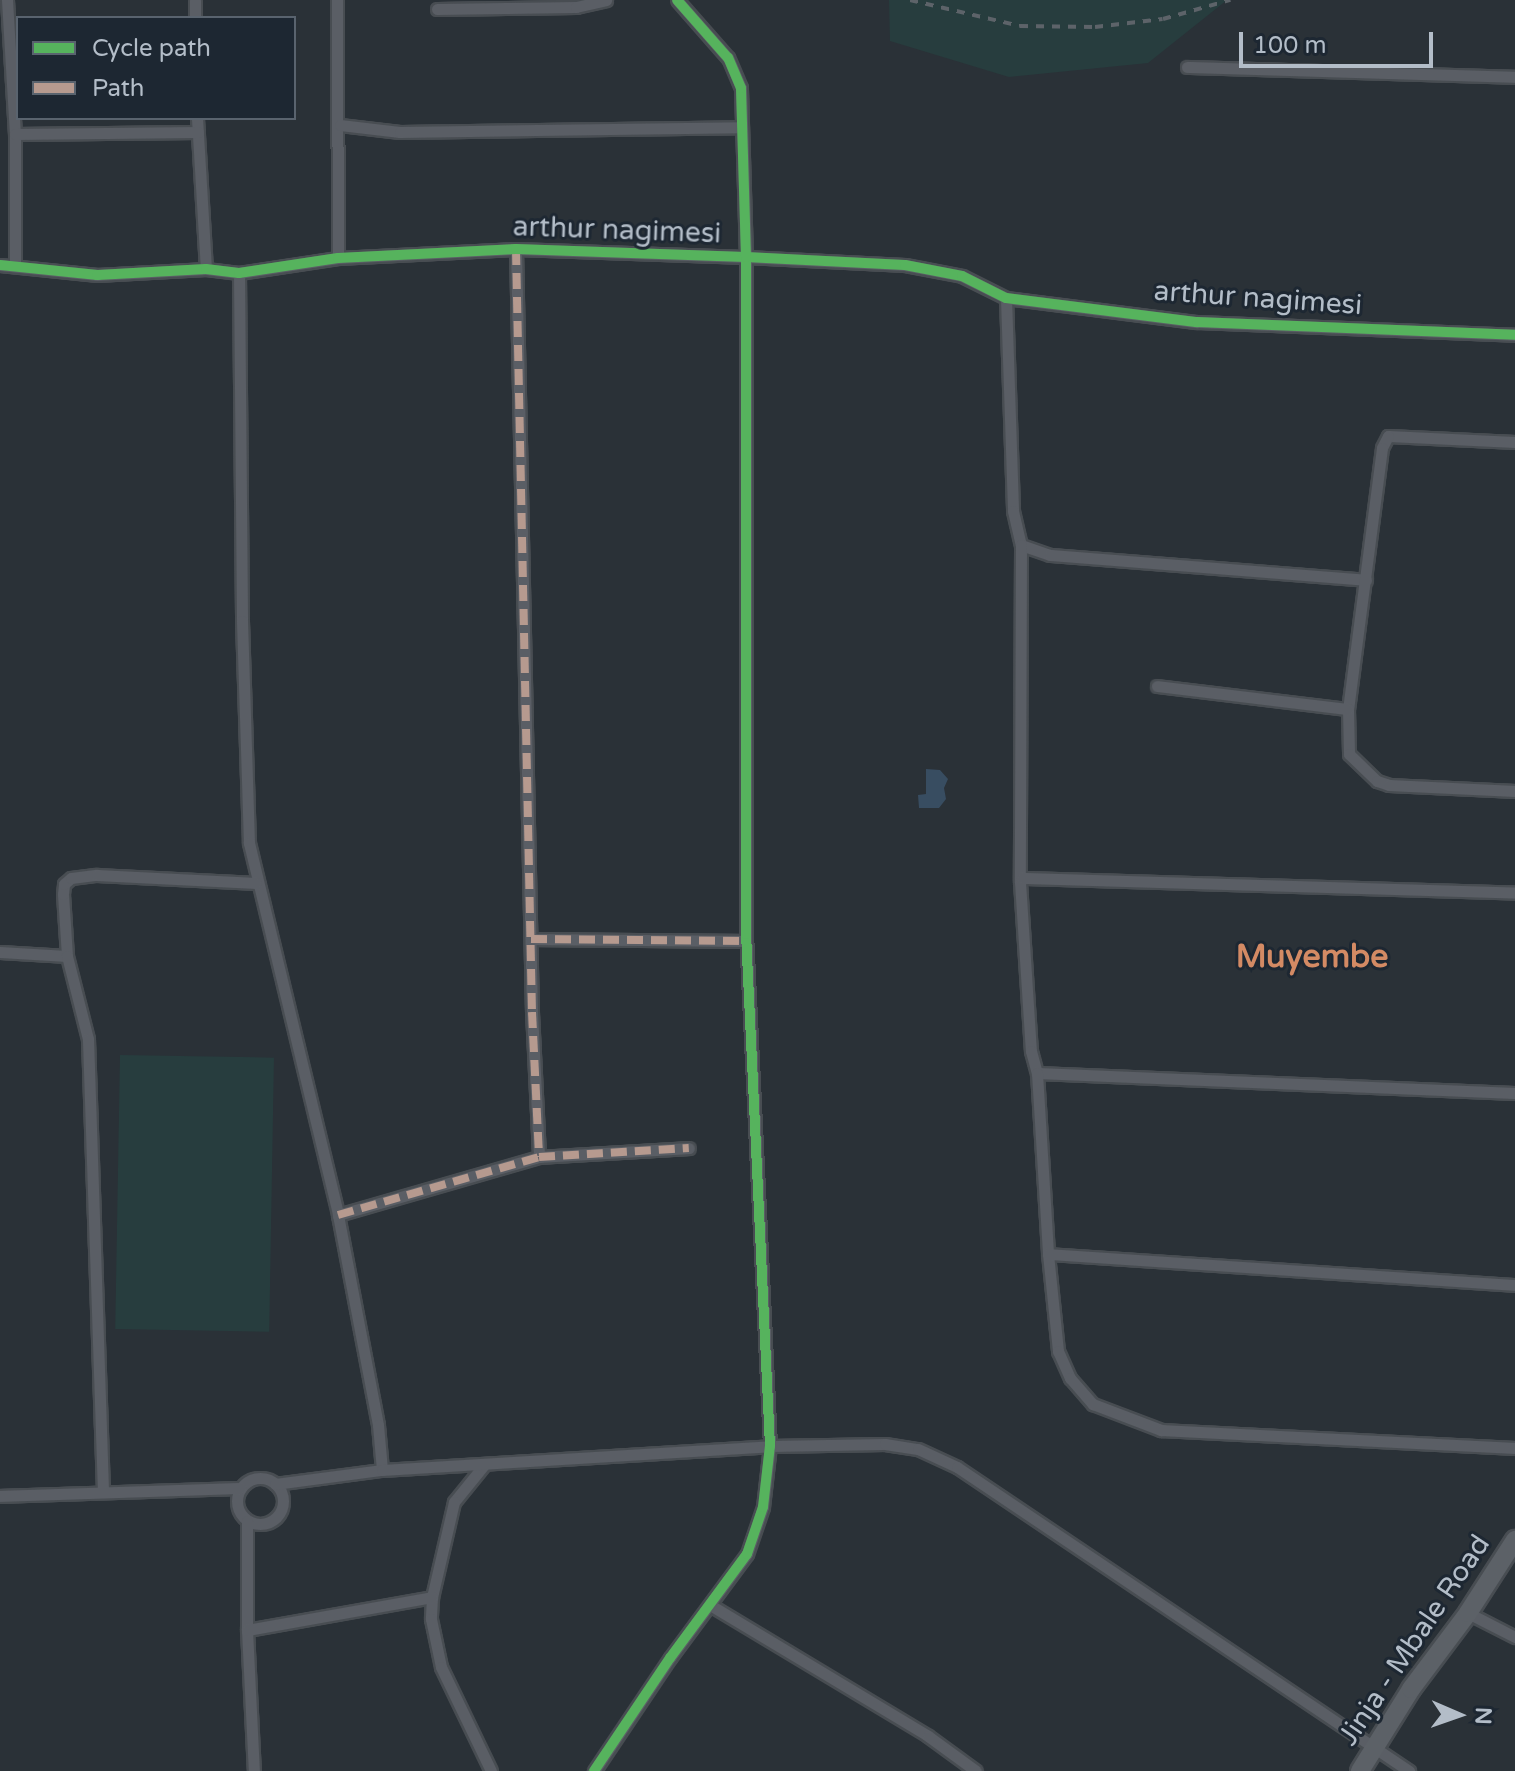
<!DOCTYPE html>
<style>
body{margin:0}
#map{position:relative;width:1515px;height:1771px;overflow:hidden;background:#2a3137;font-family:"Varela Round",sans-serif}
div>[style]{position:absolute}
.green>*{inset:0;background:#273d3e;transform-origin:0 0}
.water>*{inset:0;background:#384d61}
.roads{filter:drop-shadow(2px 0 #484d52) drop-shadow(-2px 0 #484d52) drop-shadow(0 2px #484d52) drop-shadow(0 -2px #484d52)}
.street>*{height:11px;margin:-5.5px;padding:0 5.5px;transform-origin:5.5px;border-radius:5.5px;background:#5a5e65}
.street>.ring{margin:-5.5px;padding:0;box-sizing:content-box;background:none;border:11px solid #5a5e65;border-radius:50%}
.primary>*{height:18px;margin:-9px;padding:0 9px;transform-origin:9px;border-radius:9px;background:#5c6167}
.rail>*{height:4px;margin-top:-2px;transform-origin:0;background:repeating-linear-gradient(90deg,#5d6369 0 8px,transparent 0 16px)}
.quiet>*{height:8px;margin-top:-4px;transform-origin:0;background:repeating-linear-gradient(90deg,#b69a8f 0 16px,transparent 0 24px)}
.cycleway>*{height:10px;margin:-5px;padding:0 5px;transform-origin:5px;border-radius:5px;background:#56b35d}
span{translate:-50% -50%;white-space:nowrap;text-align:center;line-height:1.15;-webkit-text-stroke:6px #1d2732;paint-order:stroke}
.street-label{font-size:28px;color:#b3bdc8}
.quarter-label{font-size:32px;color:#d38a64;font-weight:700}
.legend{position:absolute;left:16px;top:16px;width:280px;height:104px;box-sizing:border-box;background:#1d2732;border:2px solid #59636e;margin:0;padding:10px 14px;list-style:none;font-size:24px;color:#b3bdc8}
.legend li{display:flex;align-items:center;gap:16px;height:40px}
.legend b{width:40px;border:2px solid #59636e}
.north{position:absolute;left:1419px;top:1675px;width:80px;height:80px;-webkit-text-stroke:6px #1d2732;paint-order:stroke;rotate:92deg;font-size:22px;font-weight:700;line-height:32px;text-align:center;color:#b3bdc8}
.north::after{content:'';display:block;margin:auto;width:28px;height:36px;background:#b3bdc8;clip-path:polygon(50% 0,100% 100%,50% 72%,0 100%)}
.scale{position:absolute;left:1239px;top:32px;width:194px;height:36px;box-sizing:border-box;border:4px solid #b3bdc8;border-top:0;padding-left:10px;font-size:24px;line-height:28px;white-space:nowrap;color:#b3bdc8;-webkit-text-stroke:6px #1d2732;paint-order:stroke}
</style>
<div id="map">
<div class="green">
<div style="clip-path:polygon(889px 0,1227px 0,1148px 63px,1009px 77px,890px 41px)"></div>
<div style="left:120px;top:1055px;width:154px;height:274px;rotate:1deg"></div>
</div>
<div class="water">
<div style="clip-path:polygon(926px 769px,940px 770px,948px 779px,944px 788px,946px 799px,939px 808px,919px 808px,918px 795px,926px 794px)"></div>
</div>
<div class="roads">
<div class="street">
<div style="left:7px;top:0;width:134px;rotate:86.6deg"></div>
<div style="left:15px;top:134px;width:130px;rotate:90deg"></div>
<div style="left:195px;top:0;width:18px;rotate:90deg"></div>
<div style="left:337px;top:0;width:258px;rotate:89.8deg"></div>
<div style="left:437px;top:9px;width:139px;rotate:-0.8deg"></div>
<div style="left:576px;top:7px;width:31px;rotate:-13deg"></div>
<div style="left:1187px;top:67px;width:328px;rotate:1.7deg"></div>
<div style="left:197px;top:118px;width:151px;rotate:86.6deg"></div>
<div style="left:340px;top:125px;width:60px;rotate:6.7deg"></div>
<div style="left:400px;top:132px;width:342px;rotate:-0.8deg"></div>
<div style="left:15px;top:134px;width:183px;rotate:-0.6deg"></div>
<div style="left:516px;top:249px;width:763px;rotate:88.8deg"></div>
<div style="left:532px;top:1012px;width:145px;rotate:87.2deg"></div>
<div style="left:0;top:265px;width:98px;rotate:5.9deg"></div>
<div style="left:97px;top:275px;width:109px;rotate:-3.2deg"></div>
<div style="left:206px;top:269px;width:33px;rotate:7deg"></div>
<div style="left:239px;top:273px;width:100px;rotate:-8.6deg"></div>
<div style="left:338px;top:258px;width:178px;rotate:-2.9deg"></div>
<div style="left:516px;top:249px;width:230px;rotate:2deg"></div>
<div style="left:746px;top:257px;width:159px;rotate:2.9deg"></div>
<div style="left:905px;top:265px;width:58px;rotate:10.9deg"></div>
<div style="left:962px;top:276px;width:49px;rotate:26.6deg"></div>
<div style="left:1006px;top:298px;width:193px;rotate:7.2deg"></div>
<div style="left:1197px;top:322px;width:318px;rotate:2.3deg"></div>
<div style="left:239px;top:273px;width:348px;rotate:89.5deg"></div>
<div style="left:242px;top:621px;width:222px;rotate:88.2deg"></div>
<div style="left:249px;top:843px;width:382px;rotate:76.5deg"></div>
<div style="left:338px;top:1215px;width:214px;rotate:79.2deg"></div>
<div style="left:378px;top:1425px;width:45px;rotate:84.9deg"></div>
<div style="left:1006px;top:298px;width:213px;rotate:88.1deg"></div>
<div style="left:1013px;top:511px;width:35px;rotate:77deg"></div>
<div style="left:1021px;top:545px;width:31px;rotate:19deg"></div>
<div style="left:1050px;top:555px;width:317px;rotate:4.5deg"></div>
<div style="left:1515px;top:442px;width:127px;rotate:-177.3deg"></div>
<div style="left:1388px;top:436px;width:13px;rotate:117deg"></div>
<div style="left:1382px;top:448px;width:263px;rotate:97.4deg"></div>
<div style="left:1348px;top:709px;width:45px;rotate:88.7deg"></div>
<div style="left:1349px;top:754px;width:39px;rotate:44deg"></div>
<div style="left:1377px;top:781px;width:13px;rotate:18deg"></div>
<div style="left:1389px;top:785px;width:126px;rotate:2.7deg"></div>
<div style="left:1021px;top:545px;width:337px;rotate:90.2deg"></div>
<div style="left:1020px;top:882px;width:169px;rotate:86.3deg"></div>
<div style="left:1031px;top:1051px;width:23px;rotate:75deg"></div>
<div style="left:1037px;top:1073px;width:478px;rotate:2.4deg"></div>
<div style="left:1157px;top:686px;width:192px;rotate:6.9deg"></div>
<div style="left:1022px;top:878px;width:493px;rotate:1.7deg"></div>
<div style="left:531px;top:939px;width:215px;rotate:0.5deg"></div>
<div style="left:0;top:952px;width:67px;rotate:3.4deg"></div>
<div style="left:67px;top:956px;width:62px;rotate:-93.7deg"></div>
<div style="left:63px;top:894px;width:10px;rotate:-84deg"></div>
<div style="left:64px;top:884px;width:9px;rotate:-41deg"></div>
<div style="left:71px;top:878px;width:26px;rotate:-7deg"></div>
<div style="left:97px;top:875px;width:159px;rotate:2.9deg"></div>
<div style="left:67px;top:956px;width:86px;rotate:75.8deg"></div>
<div style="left:88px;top:1039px;width:452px;rotate:88.1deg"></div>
<div style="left:1037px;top:1073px;width:181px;rotate:86.5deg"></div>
<div style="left:1048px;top:1254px;width:98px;rotate:84.1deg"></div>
<div style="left:1058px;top:1351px;width:30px;rotate:66deg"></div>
<div style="left:1070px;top:1378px;width:35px;rotate:49deg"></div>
<div style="left:1093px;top:1404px;width:73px;rotate:20.9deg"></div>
<div style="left:1161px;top:1430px;width:354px;rotate:2.9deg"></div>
<div style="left:338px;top:1215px;width:209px;rotate:-16.1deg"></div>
<div style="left:539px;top:1157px;width:150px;rotate:-3.4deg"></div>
<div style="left:1048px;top:1254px;width:468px;rotate:3.8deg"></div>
<div style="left:484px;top:1465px;width:48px;rotate:129deg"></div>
<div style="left:454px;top:1502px;width:98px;rotate:103deg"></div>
<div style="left:432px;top:1597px;width:22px;rotate:93deg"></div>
<div style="left:431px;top:1619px;width:49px;rotate:78.2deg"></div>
<div style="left:441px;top:1667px;width:115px;rotate:64.3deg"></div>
<div class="ring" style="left:237px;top:1478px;width:35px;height:35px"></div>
<div style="left:275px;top:1484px;width:108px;rotate:-7.5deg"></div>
<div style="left:382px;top:1470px;width:389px;rotate:-3.5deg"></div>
<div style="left:770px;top:1446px;width:115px;rotate:-1deg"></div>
<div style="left:885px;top:1444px;width:33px;rotate:9deg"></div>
<div style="left:918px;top:1449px;width:43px;rotate:24.8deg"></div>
<div style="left:957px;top:1467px;width:545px;rotate:33.92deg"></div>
<div style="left:0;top:1496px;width:241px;rotate:-1.9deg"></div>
<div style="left:247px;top:1521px;width:109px;rotate:90deg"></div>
<div style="left:247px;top:1630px;width:141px;rotate:87.2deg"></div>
<div style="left:712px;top:1606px;width:252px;rotate:31deg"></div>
<div style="left:928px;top:1736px;width:59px;rotate:36.1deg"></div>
<div style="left:1468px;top:1613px;width:53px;rotate:27.1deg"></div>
<div style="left:247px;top:1630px;width:188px;rotate:-10.1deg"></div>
<div style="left:594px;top:1771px;width:136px;rotate:-56.1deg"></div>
<div style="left:670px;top:1658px;width:129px;rotate:-53.5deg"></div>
<div style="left:747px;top:1554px;width:50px;rotate:-71.2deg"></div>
<div style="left:763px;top:1507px;width:61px;rotate:-83.5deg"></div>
<div style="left:770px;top:1446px;width:513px;rotate:-92.68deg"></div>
<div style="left:746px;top:934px;width:677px;rotate:-90deg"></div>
<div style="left:746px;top:257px;width:169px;rotate:-91.7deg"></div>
<div style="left:741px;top:88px;width:33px;rotate:-113deg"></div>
<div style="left:728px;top:58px;width:77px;rotate:-131.3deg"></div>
</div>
<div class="primary">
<div style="left:1360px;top:1771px;width:97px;rotate:-58.1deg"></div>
<div style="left:1411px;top:1689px;width:95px;rotate:-53.1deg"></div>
<div style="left:1468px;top:1613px;width:87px;rotate:-57.2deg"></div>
</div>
</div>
<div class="rail">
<div style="left:910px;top:0;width:113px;rotate:13.3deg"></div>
<div style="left:1020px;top:26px;width:75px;rotate:0.8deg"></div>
<div style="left:1095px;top:27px;width:68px;rotate:-6.7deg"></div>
<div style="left:1163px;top:19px;width:70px;rotate:-15.8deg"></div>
</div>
<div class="quiet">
<div style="left:516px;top:249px;width:763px;rotate:88.8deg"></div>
<div style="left:532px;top:1012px;width:145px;rotate:87.2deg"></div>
<div style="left:531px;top:939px;width:215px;rotate:0.5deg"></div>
<div style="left:338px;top:1215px;width:209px;rotate:-16.1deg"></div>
<div style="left:539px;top:1157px;width:150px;rotate:-3.4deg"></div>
</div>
<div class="cycleway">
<div style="left:0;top:265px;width:98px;rotate:5.9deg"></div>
<div style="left:97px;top:275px;width:109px;rotate:-3.2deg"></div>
<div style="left:206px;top:269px;width:33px;rotate:7deg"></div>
<div style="left:239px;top:273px;width:100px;rotate:-8.6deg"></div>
<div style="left:338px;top:258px;width:178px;rotate:-2.9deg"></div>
<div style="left:516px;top:249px;width:230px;rotate:2deg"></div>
<div style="left:746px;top:257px;width:159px;rotate:2.9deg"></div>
<div style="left:905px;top:265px;width:58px;rotate:10.9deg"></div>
<div style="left:962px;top:276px;width:49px;rotate:26.6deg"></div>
<div style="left:1006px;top:298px;width:193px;rotate:7.2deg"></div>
<div style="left:1197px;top:322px;width:318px;rotate:2.3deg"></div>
<div style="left:594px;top:1771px;width:136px;rotate:-56.1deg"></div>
<div style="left:670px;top:1658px;width:129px;rotate:-53.5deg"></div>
<div style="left:747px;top:1554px;width:50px;rotate:-71.2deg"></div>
<div style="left:763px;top:1507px;width:61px;rotate:-83.5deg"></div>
<div style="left:770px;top:1446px;width:513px;rotate:-92.68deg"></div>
<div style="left:746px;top:934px;width:677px;rotate:-90deg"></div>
<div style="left:746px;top:257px;width:169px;rotate:-91.7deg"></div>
<div style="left:741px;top:88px;width:33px;rotate:-113deg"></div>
<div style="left:728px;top:58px;width:77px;rotate:-131.3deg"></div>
</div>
<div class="street-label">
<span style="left:617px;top:230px;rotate:2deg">arthur nagimesi</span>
<span style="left:1258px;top:298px;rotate:4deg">arthur nagimesi</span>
<span style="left:1414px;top:1640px;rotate:-56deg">Jinja - Mbale Road</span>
</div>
<div class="quarter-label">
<span style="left:1312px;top:957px">Muyembe</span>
</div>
<ul class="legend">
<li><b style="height:10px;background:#56b35d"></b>Cycle path</li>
<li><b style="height:10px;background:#b69a8f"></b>Path</li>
</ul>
<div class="north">N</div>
<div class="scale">100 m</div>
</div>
